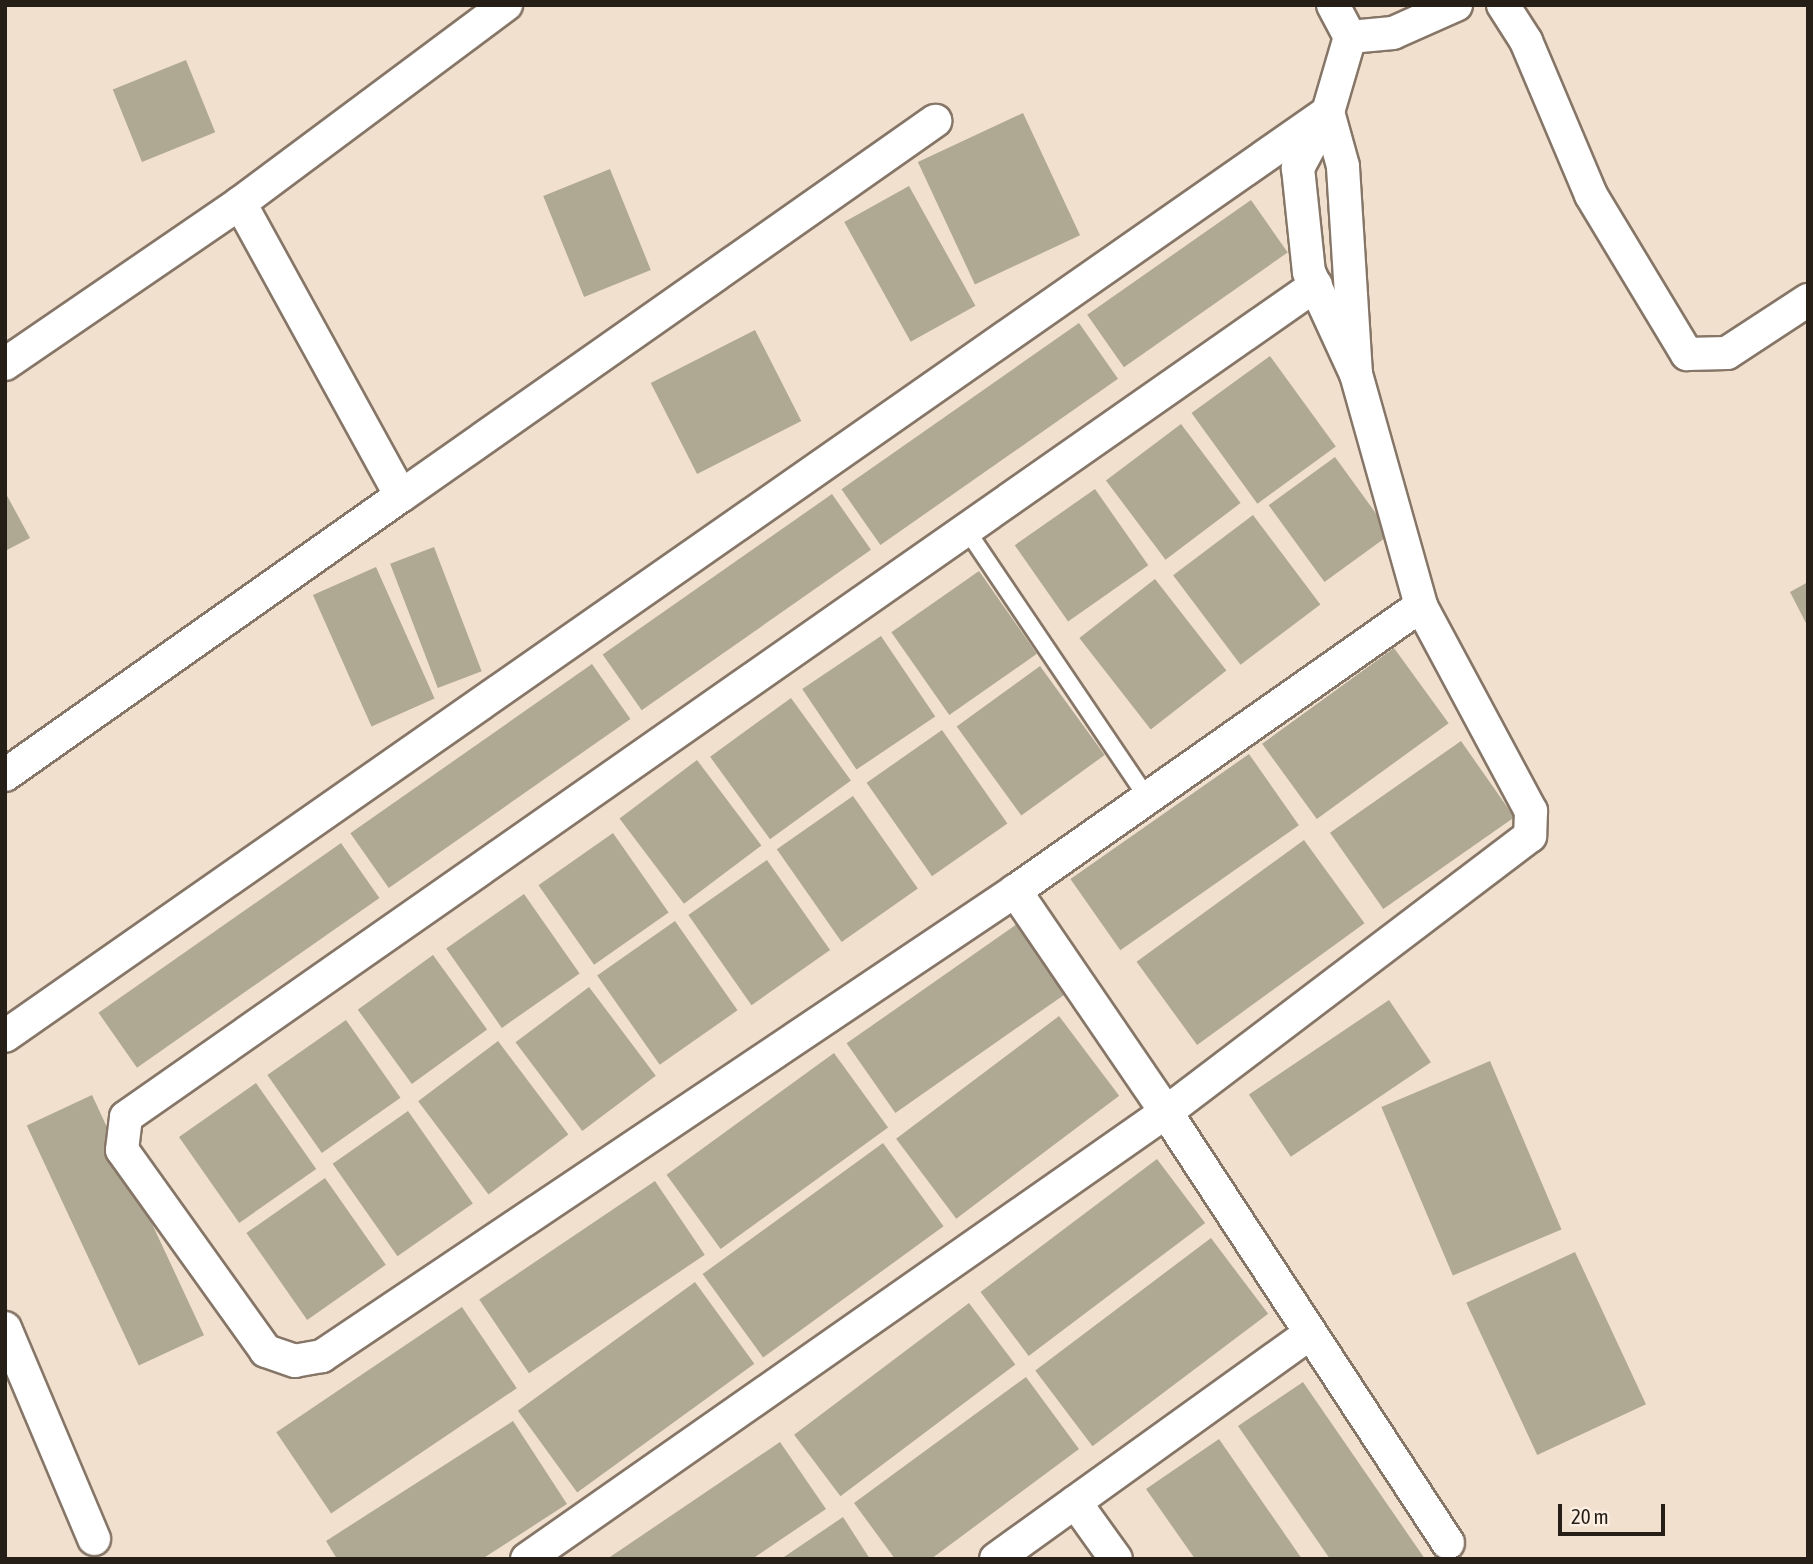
<!DOCTYPE html>
<style>
body{margin:0}
#map{position:relative;width:1813px;height:1564px;overflow:hidden;background:#f2e0cf;font-family:"Asap Condensed",sans-serif}
div>[style]{position:absolute}
.building>*{inset:0;background:#afa994;transform-origin:0 0}
.roads{filter:drop-shadow(2px 0 #867667) drop-shadow(-2px 0 #867667) drop-shadow(0 2px #867667) drop-shadow(0 -2px #867667)}
.lane>*{height:16px;margin:-8px;padding:0 8px;transform-origin:8px;border-radius:8px;background:#fff}
.street>*{height:32px;margin:-16px;padding:0 16px;transform-origin:16px;border-radius:16px;background:#fff}
span{translate:-50% -50%;white-space:nowrap;text-align:center;line-height:1.15;-webkit-text-stroke:7px #fceee0;paint-order:stroke}
.frame{position:absolute;inset:0;border:7px solid #251f18;pointer-events:none}
.scale{position:absolute;left:1558px;top:1504px;width:107px;height:32px;box-sizing:border-box;border:4px solid #251f18;border-top:0;padding-left:9px;font-size:21px;line-height:24px;white-space:nowrap;color:#251f18;-webkit-text-stroke:5px #fceee0;paint-order:stroke}
</style>
<div id="map">
<div class="building">
<div style="left:186px;top:60px;width:78px;height:79px;rotate:68deg"></div>
<div style="left:1023px;top:113px;width:135px;height:116px;rotate:65deg"></div>
<div style="left:610px;top:169px;width:109px;height:72px;rotate:68deg"></div>
<div style="left:909px;top:186px;width:137px;height:74px;rotate:61deg"></div>
<div style="left:1251px;top:200px;width:64px;height:200px;rotate:55deg"></div>
<div style="left:1079px;top:323px;width:68px;height:290px;rotate:55deg"></div>
<div style="left:755px;top:330px;width:102px;height:117px;rotate:63deg"></div>
<div style="left:1270px;top:356px;width:112px;height:97px;rotate:54deg"></div>
<div style="left:1181px;top:424px;width:99px;height:94px;rotate:53deg"></div>
<div style="left:1335px;top:457px;width:95px;height:82px;rotate:54deg"></div>
<div style="left:1095px;top:489px;width:93px;height:98px;rotate:55deg"></div>
<div style="clip-path:polygon(5px 492px,30px 538px,5px 551px)"></div>
<div style="left:832px;top:494px;width:68px;height:280px;rotate:55deg"></div>
<div style="left:1253px;top:515px;width:112px;height:100px;rotate:53deg"></div>
<div style="left:434px;top:547px;width:133px;height:47px;rotate:69deg"></div>
<div style="left:376px;top:567px;width:144px;height:69px;rotate:66deg"></div>
<div style="left:979px;top:571px;width:101px;height:107px;rotate:55deg"></div>
<div style="left:1155px;top:579px;width:116px;height:96px;rotate:52deg"></div>
<div style="clip-path:polygon(1808px 582px,1808px 627px,1790px 592px)"></div>
<div style="left:881px;top:636px;width:97px;height:95px;rotate:56deg"></div>
<div style="left:1394px;top:648px;width:93px;height:163px;rotate:54deg"></div>
<div style="left:592px;top:664px;width:67px;height:295px;rotate:55deg"></div>
<div style="left:1040px;top:666px;width:110px;height:103px;rotate:54deg"></div>
<div style="left:791px;top:698px;width:102px;height:100px;rotate:54deg"></div>
<div style="left:942px;top:730px;width:114px;height:92px;rotate:55deg"></div>
<div style="left:1461px;top:741px;width:93px;height:160px;rotate:55deg"></div>
<div style="left:1249px;top:754px;width:87px;height:218px;rotate:55deg"></div>
<div style="left:697px;top:760px;width:107px;height:97px;rotate:53deg"></div>
<div style="left:853px;top:796px;width:113px;height:93px;rotate:55deg"></div>
<div style="left:613px;top:833px;width:97px;height:91px;rotate:55deg"></div>
<div style="left:1304px;top:840px;width:103px;height:207px;rotate:54deg"></div>
<div style="left:341px;top:843px;width:67px;height:296px;rotate:55deg"></div>
<div style="left:767px;top:860px;width:110px;height:96px;rotate:55deg"></div>
<div style="left:524px;top:894px;width:97px;height:95px;rotate:55deg"></div>
<div style="left:675px;top:921px;width:109px;height:95px;rotate:55deg"></div>
<div style="left:1017px;top:924px;width:85px;height:208px;rotate:55deg"></div>
<div style="left:433px;top:955px;width:92px;height:93px;rotate:54deg"></div>
<div style="left:589px;top:987px;width:111px;height:92px;rotate:53deg"></div>
<div style="left:1389px;top:1000px;width:75px;height:169px;rotate:56deg"></div>
<div style="left:1059px;top:1016px;width:100px;height:204px;rotate:53deg"></div>
<div style="left:346px;top:1020px;width:95px;height:96px;rotate:55deg"></div>
<div style="left:498px;top:1041px;width:117px;height:100px;rotate:53deg"></div>
<div style="left:834px;top:1053px;width:92px;height:207px;rotate:54deg"></div>
<div style="left:1490px;top:1061px;width:183px;height:118px;rotate:67deg"></div>
<div style="left:256px;top:1083px;width:105px;height:94px;rotate:55deg"></div>
<div style="left:92px;top:1095px;width:265px;height:72px;rotate:65deg"></div>
<div style="left:408px;top:1111px;width:113px;height:92px;rotate:55deg"></div>
<div style="left:883px;top:1143px;width:103px;height:223px;rotate:54deg"></div>
<div style="left:1157px;top:1159px;width:80px;height:221px;rotate:53deg"></div>
<div style="left:325px;top:1178px;width:106px;height:96px;rotate:55deg"></div>
<div style="left:655px;top:1181px;width:89px;height:212px;rotate:56deg"></div>
<div style="left:1211px;top:1238px;width:95px;height:220px;rotate:53deg"></div>
<div style="left:1575px;top:1252px;width:168px;height:120px;rotate:65deg"></div>
<div style="left:695px;top:1282px;width:101px;height:219px;rotate:54deg"></div>
<div style="left:969px;top:1303px;width:77px;height:219px;rotate:53deg"></div>
<div style="left:462px;top:1307px;width:98px;height:224px;rotate:56deg"></div>
<div style="clip-path:polygon(1026px 1377px,1079px 1449px,931px 1559px,895px 1559px,854px 1503px)"></div>
<div style="clip-path:polygon(1303px 1382px,1425px 1559px,1330px 1559px,1238px 1426px)"></div>
<div style="clip-path:polygon(513px 1421px,567px 1504px,482px 1559px,337px 1559px,326px 1541px)"></div>
<div style="clip-path:polygon(1219px 1439px,1302px 1559px,1195px 1559px,1146px 1489px)"></div>
<div style="clip-path:polygon(780px 1442px,826px 1509px,752px 1559px,607px 1559px)"></div>
<div style="clip-path:polygon(843px 1517px,870px 1559px,781px 1559px)"></div>
</div>
<div class="roads">
<div class="lane">
<div style="left:968px;top:532px;width:320px;rotate:56deg"></div>
</div>
<div class="street">
<div style="left:1503px;top:5px;width:43px;rotate:57.4deg"></div>
<div style="left:1526px;top:41px;width:167px;rotate:67.1deg"></div>
<div style="left:1591px;top:195px;width:186px;rotate:58.9deg"></div>
<div style="left:1687px;top:354px;width:40px;rotate:-1.4deg"></div>
<div style="left:1727px;top:353px;width:97px;rotate:-33.2deg"></div>
<div style="left:1350px;top:37px;width:43px;rotate:-5.3deg"></div>
<div style="left:1393px;top:33px;width:69px;rotate:-24deg"></div>
<div style="left:240px;top:203px;width:334px;rotate:61.2deg"></div>
<div style="left:401px;top:496px;width:653px;rotate:-35.08deg"></div>
<div style="left:5px;top:364px;width:285px;rotate:-34.4deg"></div>
<div style="left:240px;top:203px;width:332px;rotate:-36.7deg"></div>
<div style="left:1356px;top:374px;width:208px;rotate:-93.6deg"></div>
<div style="left:1343px;top:166px;width:56px;rotate:-105.5deg"></div>
<div style="left:1328px;top:112px;width:64px;rotate:118.2deg"></div>
<div style="left:1298px;top:168px;width:105px;rotate:84deg"></div>
<div style="left:1309px;top:272px;width:112px;rotate:65.3deg"></div>
<div style="left:1356px;top:374px;width:241px;rotate:74.3deg"></div>
<div style="left:1421px;top:606px;width:233px;rotate:61.8deg"></div>
<div style="left:1531px;top:811px;width:25px;rotate:92deg"></div>
<div style="left:1530px;top:836px;width:457px;rotate:142.8deg"></div>
<div style="left:1166px;top:1112px;width:515px;rotate:56.8deg"></div>
<div style="left:5px;top:775px;width:484px;rotate:-35.2deg"></div>
<div style="left:1015px;top:891px;width:835px;rotate:146.14deg"></div>
<div style="left:322px;top:1356px;width:27px;rotate:170deg"></div>
<div style="left:295px;top:1361px;width:31px;rotate:-161deg"></div>
<div style="left:266px;top:1351px;width:247px;rotate:-125.6deg"></div>
<div style="left:122px;top:1150px;width:33px;rotate:-83deg"></div>
<div style="left:126px;top:1117px;width:1452px;rotate:-34.96deg"></div>
<div style="left:5px;top:1036px;width:1614px;rotate:-34.93deg"></div>
<div style="left:1328px;top:112px;width:78px;rotate:-73.7deg"></div>
<div style="left:1350px;top:37px;width:36px;rotate:-118deg"></div>
<div style="left:5px;top:1328px;width:229px;rotate:67.1deg"></div>
<div style="left:1075px;top:1502px;width:70px;rotate:54.3deg"></div>
<div style="left:527px;top:1559px;width:780px;rotate:-34.97deg"></div>
<div style="left:1166px;top:1112px;width:268px;rotate:-124.3deg"></div>
<div style="left:1015px;top:891px;width:496px;rotate:-35.1deg"></div>
<div style="left:996px;top:1559px;width:387px;rotate:-35.7deg"></div>
</div>
</div>
<div class="frame"></div>
<div class="scale">20 m</div>
</div>
